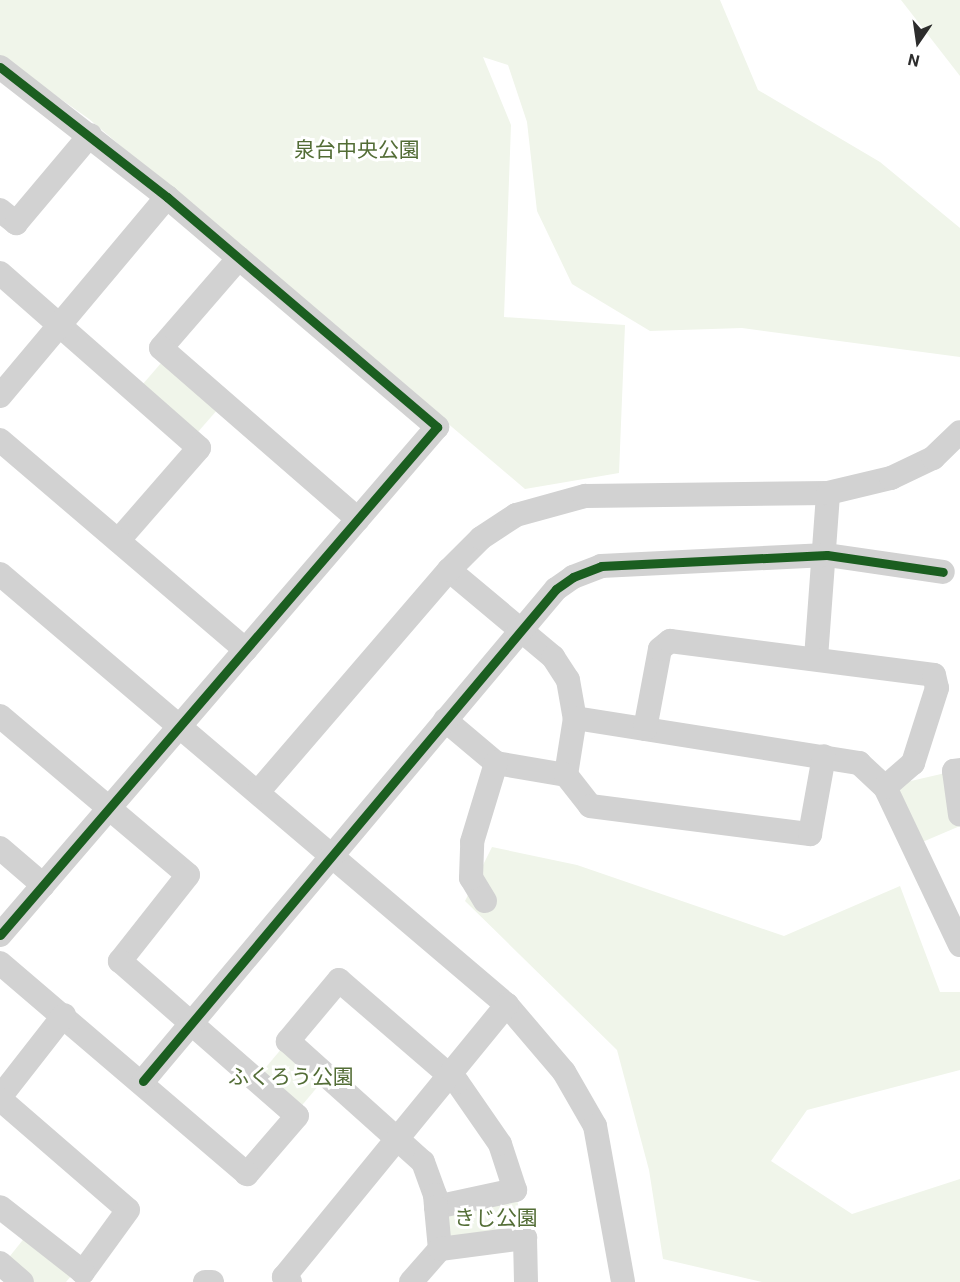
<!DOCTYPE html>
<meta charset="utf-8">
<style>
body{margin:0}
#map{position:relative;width:960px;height:1282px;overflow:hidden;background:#fff;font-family:Roboto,"Noto Sans JP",sans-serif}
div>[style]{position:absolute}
.green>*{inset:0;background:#f0f5ea;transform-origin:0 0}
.minor>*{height:24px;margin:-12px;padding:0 12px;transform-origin:12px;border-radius:12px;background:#d2d2d2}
.cycleway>*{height:9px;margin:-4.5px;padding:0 4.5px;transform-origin:4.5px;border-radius:4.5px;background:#1b5e20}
span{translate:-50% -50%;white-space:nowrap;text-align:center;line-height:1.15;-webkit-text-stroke:6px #fff;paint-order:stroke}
.park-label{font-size:21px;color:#536d36}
.north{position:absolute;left:888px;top:12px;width:60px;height:60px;-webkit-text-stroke:4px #fff;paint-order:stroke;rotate:193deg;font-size:16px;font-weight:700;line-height:24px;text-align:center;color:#2d2d2d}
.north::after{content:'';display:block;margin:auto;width:21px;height:27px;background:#2d2d2d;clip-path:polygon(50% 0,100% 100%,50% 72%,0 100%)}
</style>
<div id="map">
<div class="green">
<div style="clip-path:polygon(0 0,720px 0,758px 90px,880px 162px,960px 228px,960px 357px,742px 328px,650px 331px,572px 284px,537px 211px,527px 122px,508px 65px,483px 57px,511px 125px,504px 317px,625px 325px,619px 473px,525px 489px,89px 119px,0 56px)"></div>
<div style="clip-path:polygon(901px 0,960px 0,960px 76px)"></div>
<div style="left:162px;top:362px;width:73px;height:30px;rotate:41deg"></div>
<div style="clip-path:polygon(954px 771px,960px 826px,913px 846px,885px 787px)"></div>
<div style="clip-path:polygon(492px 847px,577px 865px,784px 936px,900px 886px,940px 992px,960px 992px,960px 1070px,807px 1110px,771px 1161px,852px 1214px,960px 1179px,960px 1282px,762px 1282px,663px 1259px,649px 1170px,617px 1050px,465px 901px)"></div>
<div style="left:288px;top:1041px;width:52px;height:50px;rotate:40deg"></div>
<div style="clip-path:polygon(515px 1190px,525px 1238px,440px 1249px,436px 1207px)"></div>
<div style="clip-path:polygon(26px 1236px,72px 1275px,66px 1282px,30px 1282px,6px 1261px)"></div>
</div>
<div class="minor">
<div style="left:0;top:67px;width:212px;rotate:37.9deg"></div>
<div style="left:167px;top:197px;width:355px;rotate:40.4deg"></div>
<div style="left:437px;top:427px;width:670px;rotate:130.7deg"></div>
<div style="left:0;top:210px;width:21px;rotate:39deg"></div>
<div style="left:16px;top:223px;width:115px;rotate:-49.9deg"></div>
<div style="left:239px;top:258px;width:119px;rotate:130.9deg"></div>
<div style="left:161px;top:348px;width:261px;rotate:41deg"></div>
<div style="left:0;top:273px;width:265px;rotate:41.3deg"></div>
<div style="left:199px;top:448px;width:123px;rotate:131.1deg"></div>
<div style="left:0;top:396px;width:260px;rotate:-50deg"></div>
<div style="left:0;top:440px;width:323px;rotate:40.5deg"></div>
<div style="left:449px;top:570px;width:136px;rotate:39.9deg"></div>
<div style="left:553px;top:657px;width:27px;rotate:57deg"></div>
<div style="left:568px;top:680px;width:39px;rotate:80deg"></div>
<div style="left:575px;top:718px;width:58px;rotate:99deg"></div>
<div style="left:0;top:574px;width:665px;rotate:40.37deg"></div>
<div style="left:507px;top:1005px;width:88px;rotate:49.6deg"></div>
<div style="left:564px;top:1072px;width:62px;rotate:60.1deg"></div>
<div style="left:595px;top:1126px;width:158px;rotate:79.8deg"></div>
<div style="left:816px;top:658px;width:165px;rotate:-85.8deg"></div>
<div style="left:0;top:716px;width:246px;rotate:40.2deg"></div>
<div style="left:188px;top:875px;width:110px;rotate:128.3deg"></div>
<div style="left:120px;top:961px;width:235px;rotate:41.2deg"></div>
<div style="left:297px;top:1116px;width:77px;rotate:130.8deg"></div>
<div style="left:247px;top:1174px;width:325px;rotate:-139.5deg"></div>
<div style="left:575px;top:718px;width:288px;rotate:9deg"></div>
<div style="left:859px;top:763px;width:35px;rotate:43deg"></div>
<div style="left:885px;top:787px;width:175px;rotate:64.6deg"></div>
<div style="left:445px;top:720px;width:67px;rotate:40.1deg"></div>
<div style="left:496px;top:763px;width:71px;rotate:9.7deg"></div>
<div style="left:566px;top:775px;width:39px;rotate:52deg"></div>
<div style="left:590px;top:806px;width:222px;rotate:7.3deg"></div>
<div style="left:810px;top:834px;width:79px;rotate:-79.8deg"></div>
<div style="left:645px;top:729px;width:81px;rotate:-79.4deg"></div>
<div style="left:660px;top:649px;width:13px;rotate:-39deg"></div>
<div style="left:670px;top:641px;width:266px;rotate:7.3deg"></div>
<div style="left:934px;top:675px;width:13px;rotate:77deg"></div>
<div style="left:937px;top:688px;width:79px;rotate:107.7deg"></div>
<div style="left:913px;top:763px;width:37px;rotate:139deg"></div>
<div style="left:960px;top:770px;width:6px;rotate:171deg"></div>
<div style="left:954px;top:771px;width:44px;rotate:82.2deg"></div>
<div style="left:258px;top:792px;width:293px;rotate:-49.3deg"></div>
<div style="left:449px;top:570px;width:45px;rotate:-45deg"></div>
<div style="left:481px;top:538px;width:42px;rotate:-33.3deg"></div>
<div style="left:516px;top:515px;width:72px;rotate:-15.4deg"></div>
<div style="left:585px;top:496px;width:243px;rotate:-0.7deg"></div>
<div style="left:828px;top:493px;width:65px;rotate:-13.4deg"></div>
<div style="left:891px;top:478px;width:47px;rotate:-25.5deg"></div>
<div style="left:933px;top:458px;width:37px;rotate:-44deg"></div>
<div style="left:0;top:848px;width:57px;rotate:40.7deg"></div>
<div style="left:485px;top:901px;width:27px;rotate:-121deg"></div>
<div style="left:471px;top:878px;width:36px;rotate:-88deg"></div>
<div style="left:472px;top:842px;width:83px;rotate:-73.1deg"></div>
<div style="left:143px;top:1081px;width:642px;rotate:-49.99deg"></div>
<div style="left:556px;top:589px;width:21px;rotate:-35deg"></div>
<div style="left:573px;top:577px;width:30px;rotate:-21deg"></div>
<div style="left:601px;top:566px;width:226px;rotate:-2.8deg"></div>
<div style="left:827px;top:555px;width:117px;rotate:8.3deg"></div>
<div style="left:0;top:1097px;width:104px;rotate:-52deg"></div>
<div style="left:0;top:1099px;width:169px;rotate:40.9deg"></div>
<div style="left:128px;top:1210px;width:77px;rotate:126deg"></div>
<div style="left:83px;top:1272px;width:105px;rotate:-141.9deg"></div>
<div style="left:436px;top:1207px;width:81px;rotate:-12.1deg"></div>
<div style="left:515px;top:1190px;width:48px;rotate:-108.1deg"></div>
<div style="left:500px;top:1144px;width:75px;rotate:-124.7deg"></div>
<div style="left:457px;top:1082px;width:156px;rotate:-139.2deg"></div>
<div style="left:339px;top:980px;width:80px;rotate:129.9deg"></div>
<div style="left:288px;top:1041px;width:181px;rotate:41.9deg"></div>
<div style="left:423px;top:1162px;width:35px;rotate:70deg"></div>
<div style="left:435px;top:1195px;width:12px;rotate:85deg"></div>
<div style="left:436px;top:1207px;width:42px;rotate:84.6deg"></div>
<div style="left:0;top:1263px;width:29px;rotate:41deg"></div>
<div style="left:205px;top:1282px;width:7px"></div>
<div style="left:290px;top:1282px;width:8px;rotate:-140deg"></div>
<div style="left:284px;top:1277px;width:352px;rotate:-50.7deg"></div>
<div style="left:411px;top:1282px;width:44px;rotate:-48.7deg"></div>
<div style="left:440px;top:1249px;width:86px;rotate:-7.4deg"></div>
<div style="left:525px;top:1238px;width:44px;rotate:88.7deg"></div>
</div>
<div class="cycleway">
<div style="left:0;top:67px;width:212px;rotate:37.9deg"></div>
<div style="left:167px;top:197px;width:355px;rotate:40.4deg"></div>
<div style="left:437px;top:427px;width:670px;rotate:130.7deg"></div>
<div style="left:143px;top:1081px;width:642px;rotate:-49.99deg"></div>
<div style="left:556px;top:589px;width:21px;rotate:-35deg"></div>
<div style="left:573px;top:577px;width:30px;rotate:-21deg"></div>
<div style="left:601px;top:566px;width:226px;rotate:-2.8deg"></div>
<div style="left:827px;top:555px;width:117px;rotate:8.3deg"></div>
</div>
<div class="park-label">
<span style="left:357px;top:150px">泉台中央公園</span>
<span style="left:291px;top:1077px">ふくろう公園</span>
<span style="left:496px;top:1218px">きじ公園</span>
</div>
<div class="north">N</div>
</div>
